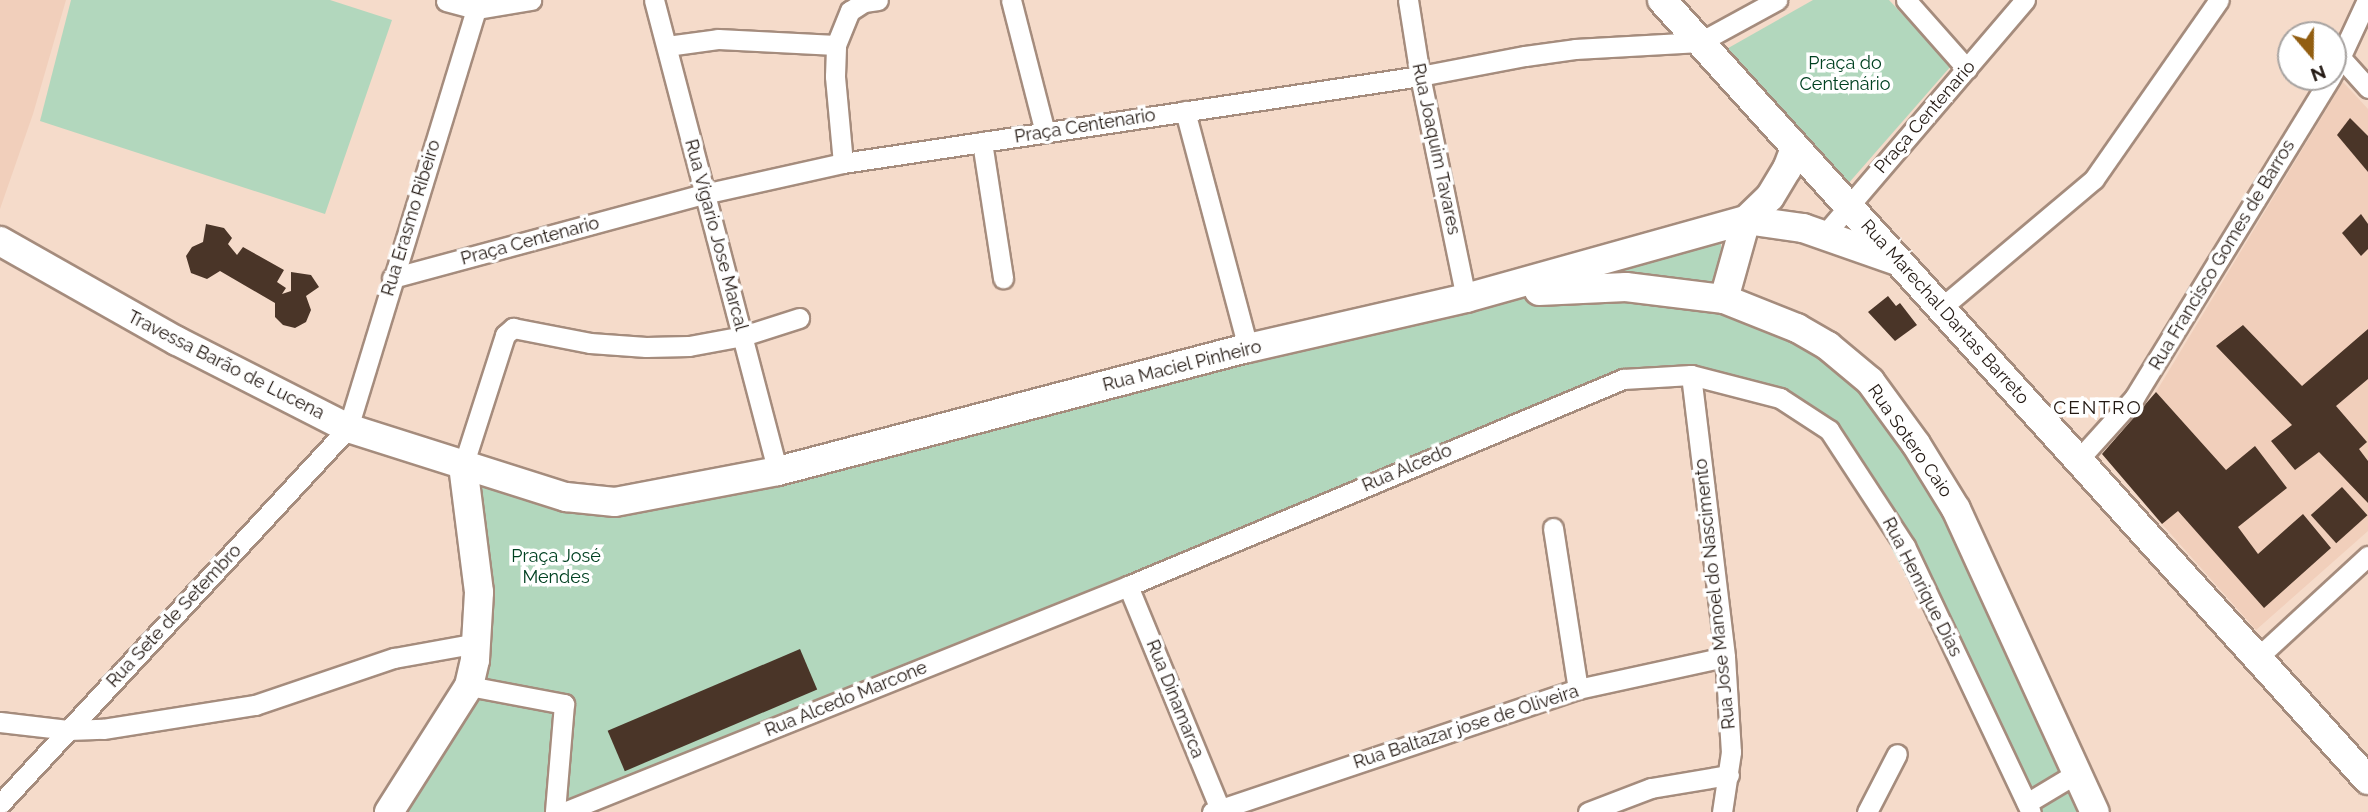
<!DOCTYPE html>
<meta charset="utf-8">
<style>
body{margin:0}
#map{position:relative;width:2368px;height:812px;overflow:hidden;background:#f5dbca;font-family:Raleway,sans-serif}
div>[style]{position:absolute}
.built>*{inset:0;background:#f1cfbb}
.green>*{inset:0;background:#b2d7bd}
.building>*{inset:0;background:#4a3528;transform-origin:0 0}
.roads{filter:drop-shadow(2px 0 #a58c7d) drop-shadow(-2px 0 #a58c7d) drop-shadow(0 2px #a58c7d) drop-shadow(0 -2px #a58c7d)}
.street>*{height:19px;margin:-9.5px;padding:0 9.5px;transform-origin:9.5px;border-radius:9.5px;background:#fff}
.secondary>*{height:28px;margin:-14px;padding:0 14px;transform-origin:14px;border-radius:14px;background:#fff}
span{translate:-50% -50%;white-space:nowrap;text-align:center;line-height:1.15;-webkit-text-stroke:7px #fff;paint-order:stroke}
.park-label{font-size:18px;color:#004121}
.street-label{font-size:18px;color:#231913}
.neighbourhood-label{font-size:19px;color:#231913;letter-spacing:2px}
.north{position:absolute;left:2277px;top:21px;width:70px;height:70px;box-sizing:border-box;background:#fff;border:2px solid #a7a3a1;border-radius:50%;rotate:160deg;font-size:19px;font-weight:700;line-height:28px;text-align:center;color:#231913}
.north::after{content:'';display:block;margin:auto;width:24px;height:32px;background:#925e11;clip-path:polygon(50% 0,100% 100%,50% 72%,0 100%)}
</style>
<div id="map">
<div class="built">
<div style="clip-path:polygon(0 0,66px 0,33px 114px,0 209px)"></div>
<div style="clip-path:polygon(2343px 82px,2368px 109px,2368px 531px,2256px 630px,2162px 524px,2225px 470px,2156px 392px)"></div>
</div>
<div class="green">
<div style="clip-path:polygon(71px 0,330px 0,392px 20px,325px 214px,40px 121px)"></div>
<div style="clip-path:polygon(1813px 0,1889px 0,1951px 66px,1847px 185px,1723px 51px)"></div>
<div style="clip-path:polygon(1720px 227px,1724px 299px,1797px 328px,1916px 444px,2095px 812px,2031px 812px,1829px 430px,1780px 398px,1691px 375px,1623px 379px,564px 812px,389px 812px,469px 686px,463px 466px,615px 502px)"></div>
</div>
<div class="building">
<div style="clip-path:polygon(2350px 118px,2368px 136px,2368px 172px,2337px 135px)"></div>
<div style="clip-path:polygon(2361px 214px,2368px 224px,2368px 249px,2361px 256px,2342px 233px)"></div>
<div style="clip-path:polygon(206px 224px,224px 228px,232px 238px,228px 244px,237px 255px,243px 247px,284px 270px,277px 282px,286px 288px,282px 294px,291px 291px,291px 272px,311px 275px,319px 287px,306px 296px,311px 310px,306px 322px,295px 328px,283px 325px,275px 317px,275px 303px,220px 271px,207px 279px,191px 273px,186px 256px,192px 247px,203px 242px)"></div>
<div style="clip-path:polygon(1888px 296px,1896px 306px,1900px 303px,1917px 325px,1895px 341px,1868px 312px)"></div>
<div style="clip-path:polygon(2243px 325px,2302px 386px,2368px 329px,2368px 379px,2336px 406px,2367px 442px,2359px 449px,2368px 461px,2368px 503px,2319px 452px,2295px 470px,2271px 441px,2292px 425px,2216px 346px)"></div>
<div style="clip-path:polygon(2156px 392px,2226px 470px,2255px 446px,2287px 488px,2238px 527px,2258px 554px,2303px 514px,2331px 548px,2264px 608px,2178px 511px,2162px 524px,2102px 454px)"></div>
<div style="left:2342px;top:487px;width:38px;height:42px;rotate:48deg"></div>
<div style="left:800px;top:649px;width:44px;height:209px;rotate:67deg"></div>
</div>
<div class="roads">
<div class="street">
<div style="left:654px;top:0;width:487px;rotate:75.3deg"></div>
<div style="left:1011px;top:0;width:136px;rotate:75.6deg"></div>
<div style="left:1408px;top:0;width:77px;rotate:81deg"></div>
<div style="left:1420px;top:76px;width:227px;rotate:78.3deg"></div>
<div style="left:1906px;top:0;width:92px;rotate:48.5deg"></div>
<div style="left:446px;top:1px;width:31px;rotate:15deg"></div>
<div style="left:476px;top:9px;width:56px;rotate:-9.3deg"></div>
<div style="left:667px;top:46px;width:51px;rotate:-7.8deg"></div>
<div style="left:718px;top:39px;width:118px;rotate:2.9deg"></div>
<div style="left:2342px;top:59px;width:39px;rotate:48deg"></div>
<div style="left:2333px;top:73px;width:81px;rotate:-65deg"></div>
<div style="left:1185px;top:111px;width:245px;rotate:75.1deg"></div>
<div style="left:982px;top:142px;width:138px;rotate:81.2deg"></div>
<div style="left:843px;top:163px;width:87px;rotate:-95.3deg"></div>
<div style="left:835px;top:76px;width:31px;rotate:-88deg"></div>
<div style="left:836px;top:45px;width:37px;rotate:-68deg"></div>
<div style="left:850px;top:11px;width:17px;rotate:-33deg"></div>
<div style="left:864px;top:2px;width:14px;rotate:-8deg"></div>
<div style="left:1825px;top:234px;width:308px;rotate:-49.5deg"></div>
<div style="left:392px;top:278px;width:323px;rotate:-15.1deg"></div>
<div style="left:704px;top:194px;width:142px;rotate:-12.6deg"></div>
<div style="left:843px;top:163px;width:584px;rotate:-8.57deg"></div>
<div style="left:1420px;top:76px;width:107px;rotate:-10.8deg"></div>
<div style="left:1525px;top:56px;width:50px;rotate:-8deg"></div>
<div style="left:1575px;top:49px;width:125px;rotate:-3.2deg"></div>
<div style="left:1700px;top:42px;width:88px;rotate:-28.6deg"></div>
<div style="left:1941px;top:308px;width:200px;rotate:-40.1deg"></div>
<div style="left:2094px;top:179px;width:218px;rotate:-55.1deg"></div>
<div style="left:1691px;top:375px;width:284px;rotate:83.1deg"></div>
<div style="left:1725px;top:657px;width:95px;rotate:86.4deg"></div>
<div style="left:1731px;top:752px;width:61px;rotate:98.5deg"></div>
<div style="left:2078px;top:460px;width:84px;rotate:-47.9deg"></div>
<div style="left:2134px;top:398px;width:377px;rotate:-58.5deg"></div>
<div style="left:463px;top:466px;width:138px;rotate:-72.2deg"></div>
<div style="left:505px;top:335px;width:11px;rotate:-41deg"></div>
<div style="left:513px;top:328px;width:78px;rotate:11deg"></div>
<div style="left:590px;top:343px;width:56px;rotate:4.1deg"></div>
<div style="left:646px;top:347px;width:43px;rotate:-1.3deg"></div>
<div style="left:689px;top:346px;width:55px;rotate:-10.5deg"></div>
<div style="left:743px;top:336px;width:59px;rotate:-17.8deg"></div>
<div style="left:1553px;top:528px;width:163px;rotate:81.2deg"></div>
<div style="left:1128px;top:586px;width:244px;rotate:67.6deg"></div>
<div style="left:2257px;top:658px;width:151px;rotate:-42.6deg"></div>
<div style="left:469px;top:686px;width:97px;rotate:10.7deg"></div>
<div style="left:564px;top:704px;width:108px;rotate:94.8deg"></div>
<div style="left:0;top:722px;width:68px;rotate:6.7deg"></div>
<div style="left:68px;top:730px;width:35px;rotate:-2deg"></div>
<div style="left:103px;top:729px;width:154px;rotate:-9deg"></div>
<div style="left:255px;top:705px;width:147px;rotate:-18.7deg"></div>
<div style="left:394px;top:658px;width:84px;rotate:-10.2deg"></div>
<div style="left:2027px;top:803px;width:58px;rotate:-31deg"></div>
<div style="left:0;top:804px;width:512px;rotate:-47.21deg"></div>
<div style="left:348px;top:428px;width:438px;rotate:-73deg"></div>
<div style="left:564px;top:812px;width:608px;rotate:-21.84deg"></div>
<div style="left:1128px;top:586px;width:537px;rotate:-22.69deg"></div>
<div style="left:1623px;top:379px;width:68px;rotate:-3.4deg"></div>
<div style="left:1691px;top:375px;width:92px;rotate:14.5deg"></div>
<div style="left:1780px;top:398px;width:59px;rotate:33.1deg"></div>
<div style="left:1829px;top:430px;width:139px;rotate:56.8deg"></div>
<div style="left:1905px;top:546px;width:294px;rotate:64.7deg"></div>
<div style="left:1212px;top:812px;width:386px;rotate:-18.6deg"></div>
<div style="left:1578px;top:689px;width:150px;rotate:-12.3deg"></div>
<div style="left:1588px;top:812px;width:67px;rotate:-20.9deg"></div>
<div style="left:1651px;top:788px;width:79px;rotate:-9.5deg"></div>
<div style="left:1867px;top:812px;width:65px;rotate:-62.7deg"></div>
</div>
<div class="secondary">
<div style="left:1662px;top:0;width:1052px;rotate:47.85deg"></div>
<div style="left:0;top:241px;width:203px;rotate:29.5deg"></div>
<div style="left:177px;top:341px;width:192px;rotate:27deg"></div>
<div style="left:348px;top:428px;width:229px;rotate:17.6deg"></div>
<div style="left:566px;top:497px;width:49px;rotate:5.8deg"></div>
<div style="left:615px;top:502px;width:166px;rotate:-10.8deg"></div>
<div style="left:778px;top:471px;width:486px;rotate:-14.7deg"></div>
<div style="left:1248px;top:348px;width:224px;rotate:-12.9deg"></div>
<div style="left:1466px;top:298px;width:291px;rotate:-15.6deg"></div>
<div style="left:1746px;top:220px;width:58px;rotate:8deg"></div>
<div style="left:1803px;top:228px;width:100px;rotate:19.3deg"></div>
<div style="left:1539px;top:291px;width:87px;rotate:-2.6deg"></div>
<div style="left:1626px;top:287px;width:99px;rotate:7deg"></div>
<div style="left:1724px;top:299px;width:79px;rotate:21.7deg"></div>
<div style="left:1797px;top:328px;width:36px;rotate:30deg"></div>
<div style="left:1828px;top:346px;width:55px;rotate:39.8deg"></div>
<div style="left:1870px;top:381px;width:78px;rotate:53.9deg"></div>
<div style="left:1916px;top:444px;width:76px;rotate:58.4deg"></div>
<div style="left:1956px;top:509px;width:333px;rotate:65.4deg"></div>
<div style="left:1724px;top:299px;width:82px;rotate:-74.4deg"></div>
<div style="left:1746px;top:220px;width:33px;rotate:-44deg"></div>
<div style="left:1770px;top:197px;width:33px;rotate:-59deg"></div>
<div style="left:1787px;top:169px;width:22px;rotate:-69deg"></div>
<div style="left:389px;top:812px;width:149px;rotate:-57.6deg"></div>
<div style="left:469px;top:686px;width:27px;rotate:-77deg"></div>
<div style="left:475px;top:660px;width:68px;rotate:-86.6deg"></div>
<div style="left:479px;top:592px;width:127px;rotate:-97.2deg"></div>
</div>
</div>
<div class="park-label">
<span style="left:1845px;top:74px">Praça do<br>Centenário</span>
<span style="left:556px;top:567px">Praça José<br>Mendes</span>
</div>
<div class="street-label">
<span style="left:1925px;top:117px;rotate:-49deg">Praça Centenario</span>
<span style="left:1085px;top:126px;rotate:-9deg">Praça Centenario</span>
<span style="left:1436px;top:149px;rotate:78deg">Rua Joaquim Tavares</span>
<span style="left:411px;top:218px;rotate:-73deg">Rua Erasmo Ribeiro</span>
<span style="left:716px;top:235px;rotate:75deg">Rua Vigario Jose Marcal</span>
<span style="left:530px;top:241px;rotate:-15deg">Praça Centenario</span>
<span style="left:2222px;top:255px;rotate:-59deg">Rua Francisco Gomes de Barros</span>
<span style="left:1945px;top:312px;rotate:48deg">Rua Marechal Dantas Barreto</span>
<span style="left:226px;top:365px;rotate:27deg">Travessa Barão de Lucena</span>
<span style="left:1182px;top:366px;rotate:-14deg">Rua Maciel Pinheiro</span>
<span style="left:1910px;top:441px;rotate:55deg">Rua Sotero Caio</span>
<span style="left:1407px;top:468px;rotate:-23deg">Rua Alcedo</span>
<span style="left:1922px;top:587px;rotate:63deg">Rua Henrique Dias</span>
<span style="left:1715px;top:594px;rotate:-96deg">Rua Jose Manoel do Nascimento</span>
<span style="left:174px;top:616px;rotate:-47deg">Rua Sete de Setembro</span>
<span style="left:846px;top:699px;rotate:-22deg">Rua Alcedo Marcone</span>
<span style="left:1175px;top:699px;rotate:68deg">Rua Dinamarca</span>
<span style="left:1466px;top:727px;rotate:-18deg">Rua Baltazar jose de Oliveira</span>
</div>
<div class="neighbourhood-label">
<span style="left:2098px;top:408px">CENTRO</span>
</div>
<div class="north">N</div>
</div>
